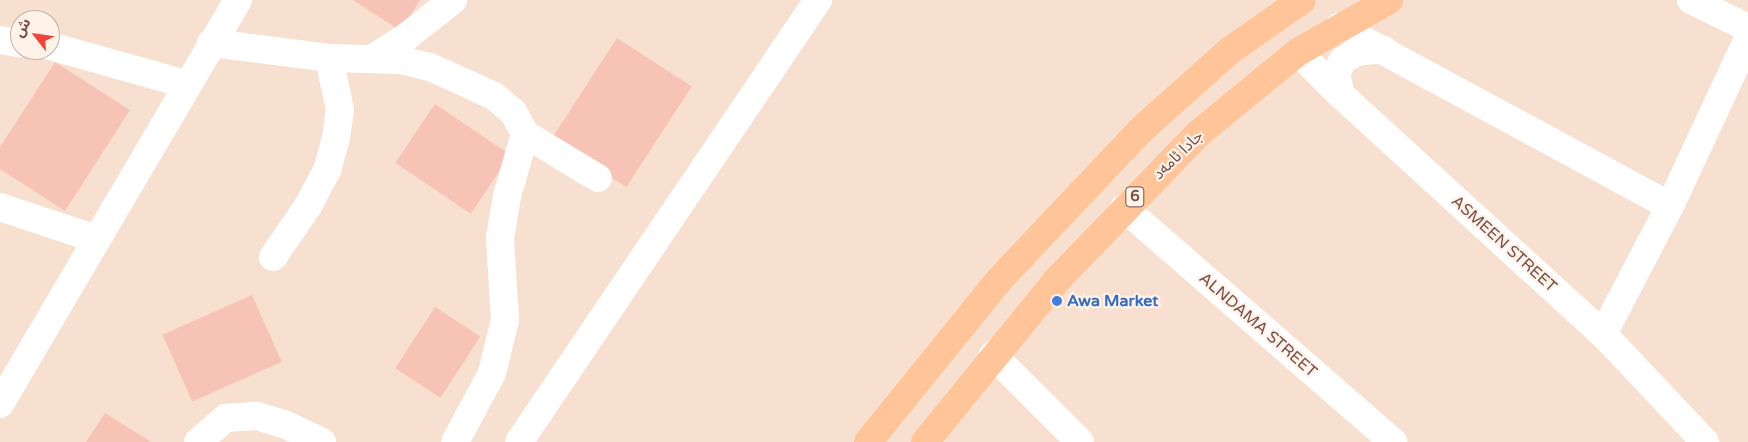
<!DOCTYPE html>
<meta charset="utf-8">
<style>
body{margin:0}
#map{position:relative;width:1748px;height:442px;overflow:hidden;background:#feede1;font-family:"Varela Round","Noto Sans Arabic",sans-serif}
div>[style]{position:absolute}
.residential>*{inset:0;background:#f8e0d1}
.building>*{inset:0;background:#f6c3b6;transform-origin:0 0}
.street>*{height:28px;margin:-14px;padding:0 14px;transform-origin:14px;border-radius:14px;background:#fff}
.primary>*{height:28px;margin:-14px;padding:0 14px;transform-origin:14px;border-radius:14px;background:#ffc497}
.dots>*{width:14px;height:14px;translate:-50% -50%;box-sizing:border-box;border:2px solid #fff2e9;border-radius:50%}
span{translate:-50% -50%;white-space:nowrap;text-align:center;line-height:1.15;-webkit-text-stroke:4.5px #fff2e9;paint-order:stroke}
.shield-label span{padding:1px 4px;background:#fff2e9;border:1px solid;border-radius:4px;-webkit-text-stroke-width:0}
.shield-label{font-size:15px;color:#774e46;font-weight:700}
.street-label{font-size:16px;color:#774e46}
.shop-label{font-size:16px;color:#366cbe;font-weight:700}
.left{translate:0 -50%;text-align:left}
.north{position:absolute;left:10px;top:10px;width:50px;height:50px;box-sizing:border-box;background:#fff2e9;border:1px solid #c9b0a8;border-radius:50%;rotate:300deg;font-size:14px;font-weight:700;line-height:20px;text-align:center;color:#774e46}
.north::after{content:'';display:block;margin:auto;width:18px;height:22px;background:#f2423c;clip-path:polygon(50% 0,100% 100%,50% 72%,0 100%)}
</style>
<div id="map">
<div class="residential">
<div style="clip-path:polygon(evenodd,0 0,1748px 0,1748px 442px,0 442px,0 0,20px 20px,50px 20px,50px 50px,20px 50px,20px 20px)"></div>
</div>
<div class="building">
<div style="clip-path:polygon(353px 0,420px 0,401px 31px)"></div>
<div style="left:617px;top:38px;width:89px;height:120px;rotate:33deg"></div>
<div style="clip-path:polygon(55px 62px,130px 110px,65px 211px,0 169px,0 147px)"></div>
<div style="left:435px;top:104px;width:91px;height:71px;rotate:34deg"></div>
<div style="left:252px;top:295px;width:73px;height:98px;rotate:66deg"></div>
<div style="left:435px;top:307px;width:54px;height:73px;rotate:33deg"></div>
<div style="clip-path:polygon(105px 413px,151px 442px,86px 442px)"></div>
</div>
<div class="street">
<div style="left:1691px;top:0;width:64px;rotate:26.2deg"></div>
<div style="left:1339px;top:27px;width:376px;rotate:28.4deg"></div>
<div style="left:0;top:40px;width:20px;rotate:9deg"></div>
<div style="left:211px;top:43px;width:119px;rotate:7.2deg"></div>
<div style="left:329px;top:58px;width:72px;rotate:1.6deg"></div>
<div style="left:401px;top:60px;width:30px;rotate:14deg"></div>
<div style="left:430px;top:67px;width:44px;rotate:24.2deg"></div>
<div style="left:470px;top:85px;width:26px;rotate:25deg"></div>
<div style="left:494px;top:96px;width:25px;rotate:40deg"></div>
<div style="left:513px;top:112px;width:25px;rotate:61deg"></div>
<div style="left:525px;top:134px;width:65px;rotate:106.2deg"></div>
<div style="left:507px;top:196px;width:43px;rotate:99.5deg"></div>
<div style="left:500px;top:238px;width:82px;rotate:86.5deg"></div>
<div style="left:505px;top:320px;width:55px;rotate:103.8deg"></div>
<div style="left:492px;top:373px;width:78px;rotate:118.2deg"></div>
<div style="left:50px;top:46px;width:141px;rotate:15.6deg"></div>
<div style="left:1298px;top:52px;width:61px;rotate:45deg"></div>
<div style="left:1341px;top:95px;width:355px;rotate:42.4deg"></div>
<div style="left:1603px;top:334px;width:149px;rotate:46.6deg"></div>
<div style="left:373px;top:58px;width:39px;rotate:-32deg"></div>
<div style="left:406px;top:37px;width:60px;rotate:-38.2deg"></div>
<div style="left:1341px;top:95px;width:21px;rotate:-104deg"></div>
<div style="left:1336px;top:75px;width:15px;rotate:-67deg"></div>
<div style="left:1342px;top:61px;width:17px;rotate:-33deg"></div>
<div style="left:1356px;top:52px;width:27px;rotate:-6deg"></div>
<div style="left:525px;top:134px;width:85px;rotate:31.1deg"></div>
<div style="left:0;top:207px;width:101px;rotate:18.4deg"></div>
<div style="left:1124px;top:208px;width:357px;rotate:41deg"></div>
<div style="left:273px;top:257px;width:62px;rotate:-55.5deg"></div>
<div style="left:308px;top:206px;width:40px;rotate:-62deg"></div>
<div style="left:327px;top:171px;width:34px;rotate:-75deg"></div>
<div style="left:336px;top:138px;width:28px;rotate:-82deg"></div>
<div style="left:340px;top:110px;width:53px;rotate:-101.9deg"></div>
<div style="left:1603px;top:334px;width:144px;rotate:-62.4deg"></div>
<div style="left:1670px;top:206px;width:184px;rotate:-65deg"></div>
<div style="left:993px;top:355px;width:123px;rotate:45deg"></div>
<div style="left:0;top:404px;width:469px;rotate:-59.5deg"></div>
<div style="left:198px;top:442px;width:37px;rotate:-41deg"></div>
<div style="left:226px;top:418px;width:31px;rotate:-4deg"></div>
<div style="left:257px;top:416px;width:28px;rotate:17deg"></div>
<div style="left:284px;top:424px;width:42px;rotate:25.3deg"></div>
<div style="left:519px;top:442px;width:534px;rotate:-55.92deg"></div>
</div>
<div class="primary">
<div style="left:868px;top:442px;width:210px;rotate:-51deg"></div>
<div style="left:1000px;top:279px;width:207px;rotate:-46.6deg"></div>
<div style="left:1142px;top:129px;width:115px;rotate:-41.8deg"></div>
<div style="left:1228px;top:52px;width:90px;rotate:-35.1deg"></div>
<div style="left:925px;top:442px;width:209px;rotate:-50.8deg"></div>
<div style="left:1057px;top:280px;width:204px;rotate:-46deg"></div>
<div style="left:1199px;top:133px;width:128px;rotate:-39.3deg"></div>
<div style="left:1298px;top:52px;width:105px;rotate:-29.7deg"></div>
</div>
<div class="dots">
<div style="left:1057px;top:301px;background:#3f7fe0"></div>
</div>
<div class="shield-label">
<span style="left:1135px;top:197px">6</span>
</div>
<div class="street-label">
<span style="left:1178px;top:155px;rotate:-44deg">جادا ئامەد</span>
<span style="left:1504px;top:244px;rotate:42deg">ASMEEN STREET</span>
<span style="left:1258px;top:325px;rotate:41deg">ALNDAMA STREET</span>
</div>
<div class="shop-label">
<span class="left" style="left:1067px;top:301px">Awa Market</span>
</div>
<div class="north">ش</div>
</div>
